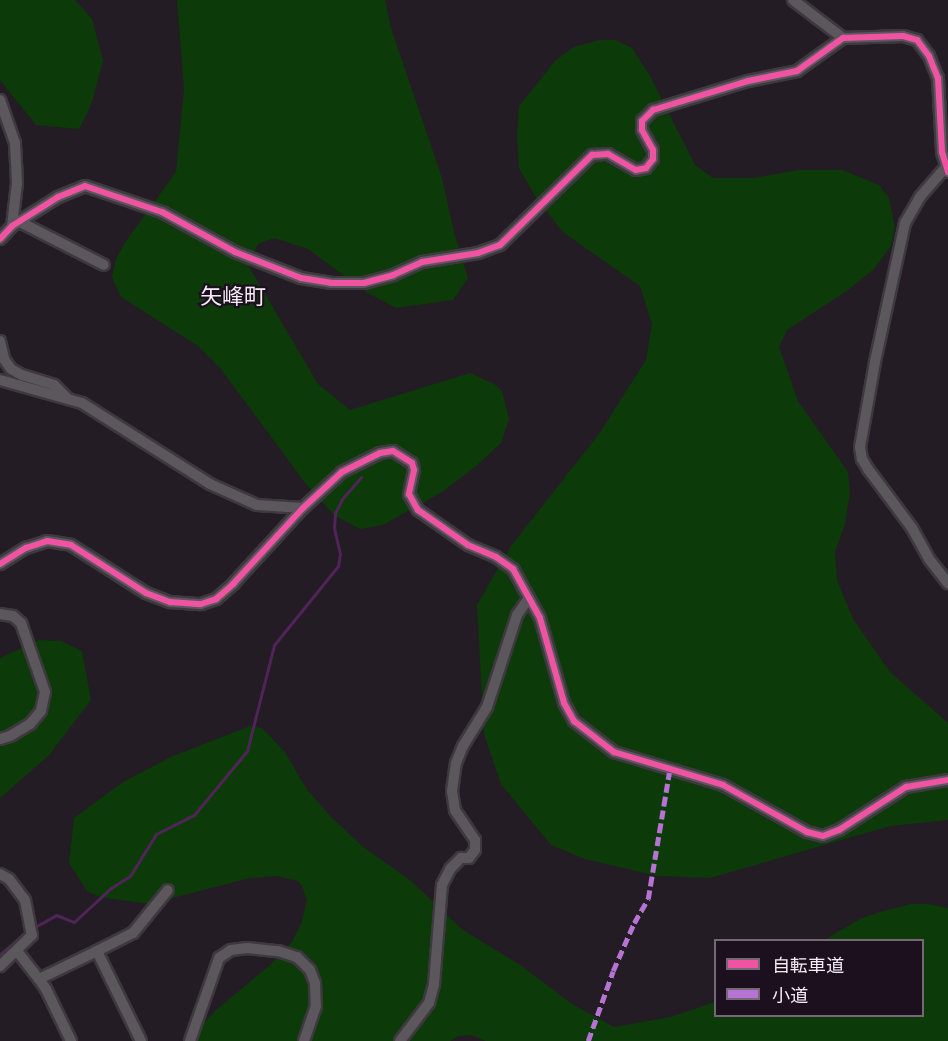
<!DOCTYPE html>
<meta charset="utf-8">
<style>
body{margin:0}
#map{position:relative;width:948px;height:1041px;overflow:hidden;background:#231c24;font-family:Karla,"Noto Sans JP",sans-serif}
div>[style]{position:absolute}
.green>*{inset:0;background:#0d3a09}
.stream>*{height:3px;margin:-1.5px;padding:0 1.5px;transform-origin:1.5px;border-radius:1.5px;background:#512459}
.roads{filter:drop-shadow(2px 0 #3e383f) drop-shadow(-2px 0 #3e383f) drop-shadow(0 2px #3e383f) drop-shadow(0 -2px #3e383f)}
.minor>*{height:10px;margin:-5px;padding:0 5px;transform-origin:5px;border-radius:5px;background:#5c575d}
.quiet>*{height:4.5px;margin-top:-2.25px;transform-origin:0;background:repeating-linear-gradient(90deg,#b673d3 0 9px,transparent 0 13.5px)}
.cycleway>*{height:6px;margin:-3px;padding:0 3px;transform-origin:3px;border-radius:3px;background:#f153a3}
span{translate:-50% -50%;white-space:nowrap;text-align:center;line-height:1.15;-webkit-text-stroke:4.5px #1c101e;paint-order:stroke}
.quarter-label{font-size:22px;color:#f5ecf6}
.legend{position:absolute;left:714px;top:939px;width:210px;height:78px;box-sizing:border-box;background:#1c101e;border:2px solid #736874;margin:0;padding:8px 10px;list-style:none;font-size:18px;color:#f5ecf6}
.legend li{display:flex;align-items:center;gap:12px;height:30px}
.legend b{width:30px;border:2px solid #736874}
</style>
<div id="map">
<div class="green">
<div style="clip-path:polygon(0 0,75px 0,92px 19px,103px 61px,91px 105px,79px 129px,36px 125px,0 80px)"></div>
<div style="clip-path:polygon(177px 0,385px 0,391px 28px,442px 178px,455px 236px,468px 278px,453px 300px,396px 308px,366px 292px,308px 249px,274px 238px,258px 244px,248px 265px,318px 384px,350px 410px,470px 373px,494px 384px,502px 391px,509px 419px,501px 443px,475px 467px,442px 492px,383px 525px,360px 529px,334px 515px,306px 484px,220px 368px,198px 346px,121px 297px,112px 277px,116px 259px,126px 241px,176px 172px,184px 89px)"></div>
<div style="clip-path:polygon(600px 40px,615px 40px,632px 48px,650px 76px,695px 165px,713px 178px,754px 178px,798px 170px,842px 170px,879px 185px,889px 198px,895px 227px,891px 246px,874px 269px,848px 290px,787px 330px,779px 347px,798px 401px,848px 472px,850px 492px,845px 524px,835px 552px,837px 580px,853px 619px,890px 672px,948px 723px,948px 820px,890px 826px,710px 878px,657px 876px,585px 859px,551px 845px,501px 784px,484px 734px,477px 605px,511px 546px,599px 434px,646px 360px,652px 324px,640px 286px,564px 233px,538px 201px,519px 168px,517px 134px,519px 106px,556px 60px,574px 47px)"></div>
<div style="clip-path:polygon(39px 640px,61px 641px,82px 651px,91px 700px,49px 755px,0 798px,0 658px)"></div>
<div style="clip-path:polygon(250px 726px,262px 728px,285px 752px,306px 788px,330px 816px,362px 846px,411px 881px,463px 930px,520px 965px,572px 1004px,614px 1027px,671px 1017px,715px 1002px,716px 1016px,922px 1016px,922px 940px,824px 940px,860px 919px,880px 912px,911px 904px,928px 904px,948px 908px,948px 1041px,486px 1041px,471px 1035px,459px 1036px,450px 1041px,187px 1041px,215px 1011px,269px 966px,292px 942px,302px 921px,307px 900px,302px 886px,298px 881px,277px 876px,250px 878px,149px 904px,100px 897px,87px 891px,69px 863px,74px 818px,123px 782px,171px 757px)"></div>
</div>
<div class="stream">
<div style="left:33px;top:928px;width:26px;rotate:-29deg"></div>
<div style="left:56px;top:915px;width:19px;rotate:21deg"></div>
<div style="left:74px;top:922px;width:50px;rotate:-42.6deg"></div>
<div style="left:111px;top:888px;width:22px;rotate:-32deg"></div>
<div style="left:130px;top:876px;width:49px;rotate:-58.2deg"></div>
<div style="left:156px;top:834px;width:42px;rotate:-26.6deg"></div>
<div style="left:194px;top:815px;width:83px;rotate:-50.4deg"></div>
<div style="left:247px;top:751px;width:109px;rotate:-75.7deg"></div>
<div style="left:274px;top:645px;width:102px;rotate:-51deg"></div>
<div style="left:338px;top:566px;width:12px;rotate:-81deg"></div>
<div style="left:340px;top:554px;width:27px;rotate:-103deg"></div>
<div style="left:334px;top:528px;width:15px;rotate:-86deg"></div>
<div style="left:335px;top:513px;width:16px;rotate:-63deg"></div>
<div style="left:342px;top:499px;width:29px;rotate:-49deg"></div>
<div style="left:0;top:954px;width:35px;rotate:-40deg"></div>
</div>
<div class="roads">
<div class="minor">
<div style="left:793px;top:0;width:63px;rotate:37.2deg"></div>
<div style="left:0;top:100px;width:46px;rotate:70.8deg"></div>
<div style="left:15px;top:143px;width:40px;rotate:87.1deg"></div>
<div style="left:17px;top:183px;width:43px;rotate:96.6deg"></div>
<div style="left:945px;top:168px;width:38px;rotate:131deg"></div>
<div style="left:920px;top:197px;width:30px;rotate:120deg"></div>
<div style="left:905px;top:223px;width:142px;rotate:102.2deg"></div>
<div style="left:875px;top:362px;width:86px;rotate:100deg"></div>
<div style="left:860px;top:447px;width:12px;rotate:81deg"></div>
<div style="left:862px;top:459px;width:12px;rotate:59deg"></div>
<div style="left:868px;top:469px;width:74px;rotate:53.3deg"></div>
<div style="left:912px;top:528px;width:35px;rotate:61deg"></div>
<div style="left:929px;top:559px;width:31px;rotate:52deg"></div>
<div style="left:20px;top:222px;width:94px;rotate:27.1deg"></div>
<div style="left:0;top:239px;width:18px;rotate:-47deg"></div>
<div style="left:12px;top:226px;width:54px;rotate:-32.2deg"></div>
<div style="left:58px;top:197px;width:29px;rotate:-22deg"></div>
<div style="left:85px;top:186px;width:81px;rotate:18.7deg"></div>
<div style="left:162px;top:212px;width:83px;rotate:28.7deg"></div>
<div style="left:235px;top:252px;width:71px;rotate:21.5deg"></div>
<div style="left:301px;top:278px;width:30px;rotate:9deg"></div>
<div style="left:331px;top:283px;width:33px"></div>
<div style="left:364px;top:283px;width:30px;rotate:-15deg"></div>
<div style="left:393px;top:275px;width:32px;rotate:-24deg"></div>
<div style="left:422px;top:262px;width:57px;rotate:-9.1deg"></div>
<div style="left:478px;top:253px;width:23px;rotate:-20deg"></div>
<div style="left:500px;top:245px;width:129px;rotate:-44.4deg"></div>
<div style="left:592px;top:155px;width:16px;rotate:-4deg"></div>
<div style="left:608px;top:154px;width:32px;rotate:30deg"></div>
<div style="left:636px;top:170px;width:10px;rotate:-11deg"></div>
<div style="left:646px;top:168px;width:11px;rotate:-52deg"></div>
<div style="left:653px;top:159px;width:9px;rotate:-90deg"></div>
<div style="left:653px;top:150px;width:23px;rotate:-119deg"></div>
<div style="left:642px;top:130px;width:9px;rotate:-90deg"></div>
<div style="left:642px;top:121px;width:16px;rotate:-45deg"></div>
<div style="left:653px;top:110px;width:99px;rotate:-17deg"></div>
<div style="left:748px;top:81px;width:50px;rotate:-11.5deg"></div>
<div style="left:797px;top:71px;width:57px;rotate:-35.7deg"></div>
<div style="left:843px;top:38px;width:60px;rotate:-1.9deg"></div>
<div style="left:903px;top:36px;width:15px;rotate:16deg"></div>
<div style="left:917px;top:40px;width:20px;rotate:53deg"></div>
<div style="left:929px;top:56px;width:24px;rotate:68deg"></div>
<div style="left:938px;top:78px;width:74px;rotate:86.9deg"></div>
<div style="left:942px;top:152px;width:21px;rotate:73deg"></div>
<div style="left:0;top:341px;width:18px;rotate:77deg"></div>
<div style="left:4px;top:359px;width:12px;rotate:55deg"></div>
<div style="left:11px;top:369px;width:13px;rotate:29deg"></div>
<div style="left:22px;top:375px;width:34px;rotate:17deg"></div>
<div style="left:54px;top:385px;width:20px;rotate:45deg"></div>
<div style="left:0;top:380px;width:85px;rotate:15.7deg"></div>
<div style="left:82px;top:403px;width:151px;rotate:32.3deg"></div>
<div style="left:210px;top:484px;width:51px;rotate:24.1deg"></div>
<div style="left:257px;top:505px;width:46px;rotate:3.7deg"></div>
<div style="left:0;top:564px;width:31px;rotate:-32deg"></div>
<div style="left:26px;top:548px;width:22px;rotate:-18deg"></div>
<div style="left:47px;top:541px;width:24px;rotate:9deg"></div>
<div style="left:71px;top:545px;width:89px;rotate:32.6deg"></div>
<div style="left:146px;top:593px;width:26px;rotate:21deg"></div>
<div style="left:170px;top:602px;width:31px;rotate:4deg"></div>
<div style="left:201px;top:604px;width:16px;rotate:-18deg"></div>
<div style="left:216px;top:599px;width:23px;rotate:-41deg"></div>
<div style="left:233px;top:584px;width:103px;rotate:-47.4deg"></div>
<div style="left:303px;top:508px;width:53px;rotate:-42.7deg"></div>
<div style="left:342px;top:472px;width:42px;rotate:-26.6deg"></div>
<div style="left:380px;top:453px;width:13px;rotate:-9deg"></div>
<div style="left:393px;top:451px;width:22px;rotate:32deg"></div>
<div style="left:412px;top:463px;width:7px;rotate:74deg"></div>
<div style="left:414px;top:470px;width:25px;rotate:102deg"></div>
<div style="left:409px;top:494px;width:18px;rotate:61deg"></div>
<div style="left:418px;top:510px;width:61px;rotate:35deg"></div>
<div style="left:468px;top:545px;width:30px;rotate:23deg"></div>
<div style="left:496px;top:557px;width:21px;rotate:35deg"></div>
<div style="left:513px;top:569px;width:56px;rotate:61.1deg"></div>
<div style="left:540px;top:618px;width:88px;rotate:74.2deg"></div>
<div style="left:564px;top:703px;width:21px;rotate:61deg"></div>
<div style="left:574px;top:721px;width:51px;rotate:37.8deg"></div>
<div style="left:614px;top:752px;width:114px;rotate:16.8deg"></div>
<div style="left:723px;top:785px;width:96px;rotate:29.2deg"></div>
<div style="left:807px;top:832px;width:16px;rotate:14deg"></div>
<div style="left:823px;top:836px;width:17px;rotate:-21deg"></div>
<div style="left:839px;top:830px;width:80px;rotate:-32.7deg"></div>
<div style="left:906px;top:787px;width:43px;rotate:-9.5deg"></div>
<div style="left:0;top:614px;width:13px;rotate:9deg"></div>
<div style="left:13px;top:616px;width:11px;rotate:41deg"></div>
<div style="left:21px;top:623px;width:73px;rotate:70.8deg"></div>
<div style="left:45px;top:692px;width:19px;rotate:102deg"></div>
<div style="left:41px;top:711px;width:17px;rotate:130deg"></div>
<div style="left:30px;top:724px;width:23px;rotate:149deg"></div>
<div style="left:10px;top:736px;width:10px;rotate:163deg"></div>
<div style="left:0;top:874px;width:10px;rotate:29deg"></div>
<div style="left:9px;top:879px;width:26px;rotate:53deg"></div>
<div style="left:25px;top:900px;width:36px;rotate:79deg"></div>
<div style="left:32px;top:935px;width:45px;rotate:135.9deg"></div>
<div style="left:17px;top:951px;width:36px;rotate:52deg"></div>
<div style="left:39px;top:979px;width:64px;rotate:-25.8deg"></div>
<div style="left:39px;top:979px;width:12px;rotate:55deg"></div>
<div style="left:46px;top:989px;width:58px;rotate:64.3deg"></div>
<div style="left:141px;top:1041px;width:100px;rotate:-116.1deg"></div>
<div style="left:97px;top:951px;width:40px;rotate:-26.6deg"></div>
<div style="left:133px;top:933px;width:55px;rotate:-50.9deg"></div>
<div style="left:190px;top:1041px;width:88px;rotate:-70.7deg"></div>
<div style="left:219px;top:958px;width:14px;rotate:-34deg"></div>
<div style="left:231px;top:950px;width:16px;rotate:-7deg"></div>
<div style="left:247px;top:948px;width:31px;rotate:6deg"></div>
<div style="left:278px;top:951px;width:20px;rotate:18deg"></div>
<div style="left:297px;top:957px;width:18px;rotate:45deg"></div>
<div style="left:310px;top:970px;width:14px;rotate:69deg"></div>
<div style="left:315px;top:983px;width:23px;rotate:88deg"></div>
<div style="left:316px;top:1006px;width:37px;rotate:109deg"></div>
<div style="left:400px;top:1041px;width:48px;rotate:-52.7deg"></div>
<div style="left:429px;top:1003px;width:20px;rotate:-75deg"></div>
<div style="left:434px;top:984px;width:99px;rotate:-85.4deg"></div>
<div style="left:442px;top:885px;width:18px;rotate:-63deg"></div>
<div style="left:450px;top:869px;width:16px;rotate:-45deg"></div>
<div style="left:461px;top:858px;width:8px"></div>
<div style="left:469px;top:858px;width:10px;rotate:-53deg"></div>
<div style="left:475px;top:850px;width:10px;rotate:-90deg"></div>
<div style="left:475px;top:840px;width:36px;rotate:-124deg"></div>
<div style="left:455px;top:810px;width:19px;rotate:-99deg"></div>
<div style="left:452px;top:791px;width:28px;rotate:-82deg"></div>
<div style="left:456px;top:763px;width:18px;rotate:-68deg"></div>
<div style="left:463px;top:746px;width:46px;rotate:-58.4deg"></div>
<div style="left:487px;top:707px;width:97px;rotate:-71.9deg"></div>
<div style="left:517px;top:615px;width:21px;rotate:-55deg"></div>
</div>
</div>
<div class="quiet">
<div style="left:588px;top:1041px;width:74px;rotate:-70.3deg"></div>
<div style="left:613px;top:971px;width:52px;rotate:-66.4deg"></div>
<div style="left:634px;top:923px;width:28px;rotate:-60deg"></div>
<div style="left:648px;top:899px;width:128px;rotate:-80.5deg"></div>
</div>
<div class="cycleway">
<div style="left:0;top:239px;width:18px;rotate:-47deg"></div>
<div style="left:12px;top:226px;width:54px;rotate:-32.2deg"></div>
<div style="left:58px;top:197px;width:29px;rotate:-22deg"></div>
<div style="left:85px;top:186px;width:81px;rotate:18.7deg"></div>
<div style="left:162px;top:212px;width:83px;rotate:28.7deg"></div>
<div style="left:235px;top:252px;width:71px;rotate:21.5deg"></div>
<div style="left:301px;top:278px;width:30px;rotate:9deg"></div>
<div style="left:331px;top:283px;width:33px"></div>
<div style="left:364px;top:283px;width:30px;rotate:-15deg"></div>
<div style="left:393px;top:275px;width:32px;rotate:-24deg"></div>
<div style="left:422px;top:262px;width:57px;rotate:-9.1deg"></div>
<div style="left:478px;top:253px;width:23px;rotate:-20deg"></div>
<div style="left:500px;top:245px;width:129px;rotate:-44.4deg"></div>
<div style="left:592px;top:155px;width:16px;rotate:-4deg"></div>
<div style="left:608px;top:154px;width:32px;rotate:30deg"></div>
<div style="left:636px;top:170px;width:10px;rotate:-11deg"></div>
<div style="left:646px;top:168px;width:11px;rotate:-52deg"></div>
<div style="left:653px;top:159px;width:9px;rotate:-90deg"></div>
<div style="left:653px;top:150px;width:23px;rotate:-119deg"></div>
<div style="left:642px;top:130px;width:9px;rotate:-90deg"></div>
<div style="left:642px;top:121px;width:16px;rotate:-45deg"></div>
<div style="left:653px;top:110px;width:99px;rotate:-17deg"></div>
<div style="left:748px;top:81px;width:50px;rotate:-11.5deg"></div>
<div style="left:797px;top:71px;width:57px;rotate:-35.7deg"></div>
<div style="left:843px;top:38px;width:60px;rotate:-1.9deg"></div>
<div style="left:903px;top:36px;width:15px;rotate:16deg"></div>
<div style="left:917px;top:40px;width:20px;rotate:53deg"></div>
<div style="left:929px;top:56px;width:24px;rotate:68deg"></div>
<div style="left:938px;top:78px;width:74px;rotate:86.9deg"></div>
<div style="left:942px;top:152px;width:21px;rotate:73deg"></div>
<div style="left:0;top:564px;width:31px;rotate:-32deg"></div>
<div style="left:26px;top:548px;width:22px;rotate:-18deg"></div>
<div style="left:47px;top:541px;width:24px;rotate:9deg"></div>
<div style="left:71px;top:545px;width:89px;rotate:32.6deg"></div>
<div style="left:146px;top:593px;width:26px;rotate:21deg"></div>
<div style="left:170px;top:602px;width:31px;rotate:4deg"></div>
<div style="left:201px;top:604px;width:16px;rotate:-18deg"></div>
<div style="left:216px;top:599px;width:23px;rotate:-41deg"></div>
<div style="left:233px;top:584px;width:103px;rotate:-47.4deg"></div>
<div style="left:303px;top:508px;width:53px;rotate:-42.7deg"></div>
<div style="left:342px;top:472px;width:42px;rotate:-26.6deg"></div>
<div style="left:380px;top:453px;width:13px;rotate:-9deg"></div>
<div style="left:393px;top:451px;width:22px;rotate:32deg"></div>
<div style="left:412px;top:463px;width:7px;rotate:74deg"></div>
<div style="left:414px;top:470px;width:25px;rotate:102deg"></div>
<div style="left:409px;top:494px;width:18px;rotate:61deg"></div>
<div style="left:418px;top:510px;width:61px;rotate:35deg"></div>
<div style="left:468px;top:545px;width:30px;rotate:23deg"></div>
<div style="left:496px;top:557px;width:21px;rotate:35deg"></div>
<div style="left:513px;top:569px;width:56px;rotate:61.1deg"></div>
<div style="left:540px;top:618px;width:88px;rotate:74.2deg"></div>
<div style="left:564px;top:703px;width:21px;rotate:61deg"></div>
<div style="left:574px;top:721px;width:51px;rotate:37.8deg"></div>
<div style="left:614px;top:752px;width:114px;rotate:16.8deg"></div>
<div style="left:723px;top:785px;width:96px;rotate:29.2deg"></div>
<div style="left:807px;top:832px;width:16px;rotate:14deg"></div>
<div style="left:823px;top:836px;width:17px;rotate:-21deg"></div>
<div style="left:839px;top:830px;width:80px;rotate:-32.7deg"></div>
<div style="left:906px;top:787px;width:43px;rotate:-9.5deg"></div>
</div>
<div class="quarter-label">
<span style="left:233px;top:298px">矢峰町</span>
</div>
<ul class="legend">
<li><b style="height:8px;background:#f153a3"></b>自転車道</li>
<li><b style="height:8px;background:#b673d3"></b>小道</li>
</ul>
</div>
